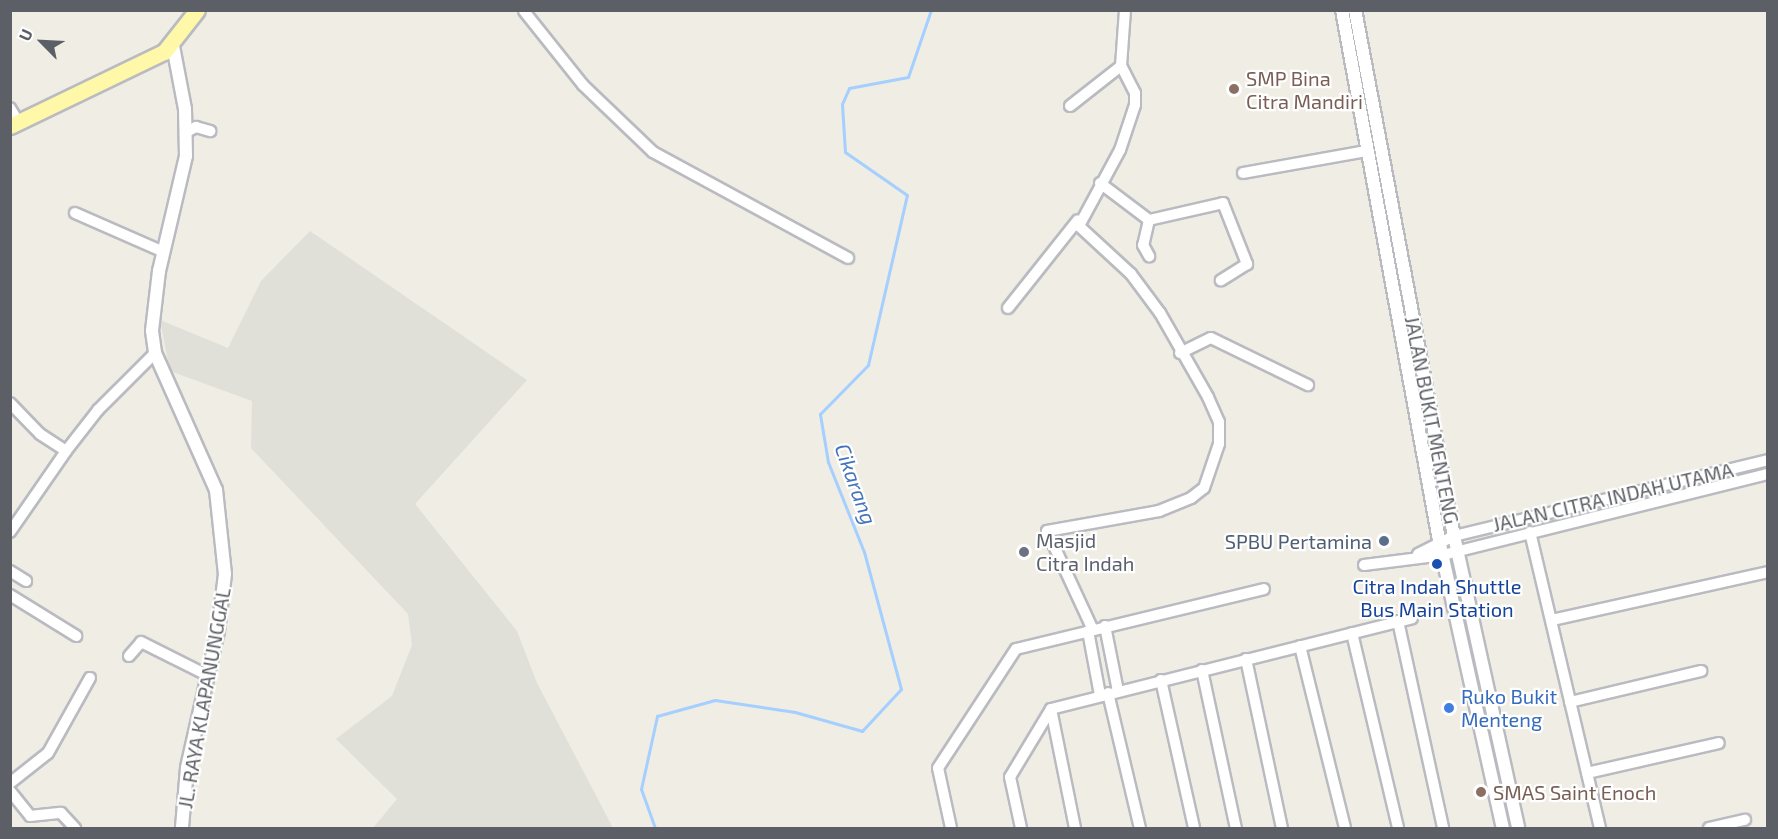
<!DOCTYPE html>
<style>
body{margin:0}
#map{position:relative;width:1778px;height:839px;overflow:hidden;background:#efede4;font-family:"Exo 2",sans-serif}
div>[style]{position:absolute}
.industrial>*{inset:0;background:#e0dfd8}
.stream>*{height:3px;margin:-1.5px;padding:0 1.5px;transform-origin:1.5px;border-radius:1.5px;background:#a4cfff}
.roads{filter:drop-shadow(2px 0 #b9bbc0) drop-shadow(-2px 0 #b9bbc0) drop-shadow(0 2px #b9bbc0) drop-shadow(0 -2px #b9bbc0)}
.minor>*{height:10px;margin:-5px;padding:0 5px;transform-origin:5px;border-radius:5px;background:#fff}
.tertiary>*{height:12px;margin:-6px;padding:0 6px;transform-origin:6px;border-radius:6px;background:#fff}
.primary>*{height:15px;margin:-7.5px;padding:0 7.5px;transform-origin:7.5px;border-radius:7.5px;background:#fff8a9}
.dots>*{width:16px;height:16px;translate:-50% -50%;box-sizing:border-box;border:3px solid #fff;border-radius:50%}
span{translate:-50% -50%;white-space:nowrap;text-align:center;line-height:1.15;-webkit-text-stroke:4.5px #fff;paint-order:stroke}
.education-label{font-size:20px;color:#785e54}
.left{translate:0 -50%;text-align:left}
.street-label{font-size:20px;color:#5c5f65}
.worship-label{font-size:20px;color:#5b616d}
.service-label{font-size:20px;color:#4e5e75}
.right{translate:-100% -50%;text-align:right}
.transit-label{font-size:20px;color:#164399}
.shop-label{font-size:20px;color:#366cbe}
.water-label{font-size:21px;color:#4273bb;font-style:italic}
.frame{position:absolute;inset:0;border:12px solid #5c5f65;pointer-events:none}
.north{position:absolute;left:12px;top:12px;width:60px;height:60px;-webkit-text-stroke:4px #fff;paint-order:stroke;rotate:294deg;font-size:16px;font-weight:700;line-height:24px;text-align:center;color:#5c5f65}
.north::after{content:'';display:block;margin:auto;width:21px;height:27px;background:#5c5f65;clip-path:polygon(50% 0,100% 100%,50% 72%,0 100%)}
</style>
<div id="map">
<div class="industrial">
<div style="clip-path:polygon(310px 231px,527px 380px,415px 504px,517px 631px,537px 683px,613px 828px,373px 828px,397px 799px,336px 739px,392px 696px,412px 645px,408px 614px,251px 448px,252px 401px,170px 371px,160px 320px,228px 348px,261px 281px)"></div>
</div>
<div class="stream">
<div style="left:655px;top:828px;width:41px;rotate:-109.7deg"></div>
<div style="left:641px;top:789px;width:75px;rotate:-77.6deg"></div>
<div style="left:657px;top:716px;width:60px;rotate:-15.4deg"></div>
<div style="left:715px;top:700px;width:81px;rotate:8.5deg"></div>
<div style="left:795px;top:712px;width:70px;rotate:15.8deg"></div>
<div style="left:862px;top:731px;width:57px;rotate:-47.1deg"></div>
<div style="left:901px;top:689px;width:142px;rotate:-105.1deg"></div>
<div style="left:864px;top:552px;width:97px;rotate:-111.8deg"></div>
<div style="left:828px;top:462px;width:49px;rotate:-99.5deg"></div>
<div style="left:820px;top:414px;width:69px;rotate:-45.6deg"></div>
<div style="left:868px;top:365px;width:174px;rotate:-77.1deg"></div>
<div style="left:907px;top:195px;width:75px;rotate:-145.3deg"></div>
<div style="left:845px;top:152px;width:48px;rotate:-93.6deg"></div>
<div style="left:842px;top:104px;width:17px;rotate:-66deg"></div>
<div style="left:849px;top:88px;width:60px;rotate:-10.6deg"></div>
<div style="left:908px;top:77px;width:71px;rotate:-71.1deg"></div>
</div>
<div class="roads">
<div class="minor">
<div style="left:524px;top:11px;width:95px;rotate:51.4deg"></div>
<div style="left:583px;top:85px;width:97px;rotate:43.7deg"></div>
<div style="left:653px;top:152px;width:222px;rotate:28.5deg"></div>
<div style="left:1070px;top:106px;width:65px;rotate:-38.1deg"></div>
<div style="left:10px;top:108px;width:17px;rotate:59deg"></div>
<div style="left:185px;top:133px;width:13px;rotate:-29deg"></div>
<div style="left:196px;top:127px;width:15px;rotate:16deg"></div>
<div style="left:1243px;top:173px;width:126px;rotate:-10.1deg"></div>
<div style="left:1100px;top:183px;width:61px;rotate:37.1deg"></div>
<div style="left:1149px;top:220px;width:26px;rotate:103deg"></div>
<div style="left:1143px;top:245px;width:13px;rotate:61deg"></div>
<div style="left:75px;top:213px;width:97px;rotate:23.7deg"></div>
<div style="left:1149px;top:220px;width:76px;rotate:-12.9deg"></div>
<div style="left:1223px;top:203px;width:66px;rotate:68.5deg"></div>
<div style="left:1247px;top:264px;width:31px;rotate:148deg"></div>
<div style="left:1008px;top:308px;width:112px;rotate:-51.5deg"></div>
<div style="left:1180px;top:353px;width:34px;rotate:-26deg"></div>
<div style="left:1211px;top:338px;width:108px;rotate:25.9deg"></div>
<div style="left:10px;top:403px;width:43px;rotate:45.9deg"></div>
<div style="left:40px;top:434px;width:31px;rotate:33deg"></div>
<div style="left:66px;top:451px;width:52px;rotate:-52deg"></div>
<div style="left:98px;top:410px;width:81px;rotate:-45deg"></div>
<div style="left:10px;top:532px;width:98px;rotate:-55.3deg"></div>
<div style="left:1530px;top:532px;width:304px;rotate:76.7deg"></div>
<div style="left:1418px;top:554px;width:40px;rotate:-26.6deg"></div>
<div style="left:1454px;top:536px;width:323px;rotate:-13.6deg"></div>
<div style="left:1364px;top:565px;width:80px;rotate:-7.2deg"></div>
<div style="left:1443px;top:555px;width:335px;rotate:-14deg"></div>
<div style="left:10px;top:571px;width:19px;rotate:32deg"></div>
<div style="left:10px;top:595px;width:78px;rotate:31.8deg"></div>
<div style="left:1552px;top:620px;width:221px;rotate:-12.5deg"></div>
<div style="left:1398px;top:621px;width:212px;rotate:77.7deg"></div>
<div style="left:1105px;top:626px;width:66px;rotate:78.7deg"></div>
<div style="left:1093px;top:630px;width:109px;rotate:-114.9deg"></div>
<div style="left:1047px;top:531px;width:114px;rotate:-10.1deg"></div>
<div style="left:1159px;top:511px;width:35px;rotate:-22deg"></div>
<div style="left:1191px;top:498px;width:16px;rotate:-38deg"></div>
<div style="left:1204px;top:488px;width:46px;rotate:-71.2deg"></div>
<div style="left:1219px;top:444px;width:22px;rotate:-90deg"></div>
<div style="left:1219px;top:422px;width:27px;rotate:-114deg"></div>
<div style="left:1208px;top:397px;width:97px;rotate:-119.7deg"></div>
<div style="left:1160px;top:313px;width:49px;rotate:-126.6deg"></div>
<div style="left:1131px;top:274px;width:71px;rotate:-137.3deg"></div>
<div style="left:1079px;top:226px;width:86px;rotate:-61.7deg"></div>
<div style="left:1120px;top:150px;width:47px;rotate:-71.6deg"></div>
<div style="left:1135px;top:105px;width:12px;rotate:-90deg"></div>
<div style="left:1135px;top:93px;width:30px;rotate:-117deg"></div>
<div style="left:1121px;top:66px;width:56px;rotate:-85.9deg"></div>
<div style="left:1088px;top:631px;width:65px;rotate:79.4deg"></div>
<div style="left:1352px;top:633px;width:200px;rotate:76.7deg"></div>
<div style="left:1300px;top:646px;width:187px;rotate:76.1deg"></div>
<div style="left:129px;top:656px;width:18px;rotate:-49deg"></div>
<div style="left:141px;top:642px;width:74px;rotate:26.6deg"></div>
<div style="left:1246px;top:659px;width:173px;rotate:78deg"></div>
<div style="left:1202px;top:670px;width:162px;rotate:77.9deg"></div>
<div style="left:1161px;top:680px;width:152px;rotate:77.4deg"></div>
<div style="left:1108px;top:693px;width:139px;rotate:76.7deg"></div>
<div style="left:1570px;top:702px;width:135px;rotate:-13.3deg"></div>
<div style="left:1051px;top:709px;width:121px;rotate:78.6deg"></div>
<div style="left:1587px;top:773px;width:135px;rotate:-12.8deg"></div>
<div style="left:10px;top:783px;width:48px;rotate:-38.3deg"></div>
<div style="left:48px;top:753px;width:86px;rotate:-60.8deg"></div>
<div style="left:10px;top:791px;width:32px;rotate:51deg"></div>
<div style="left:30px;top:816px;width:31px;rotate:-6deg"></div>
<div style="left:61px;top:813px;width:21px;rotate:47deg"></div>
<div style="left:951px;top:828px;width:61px;rotate:-102.2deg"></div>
<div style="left:938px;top:768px;width:142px;rotate:-56.8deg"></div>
<div style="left:1016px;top:649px;width:255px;rotate:-13.6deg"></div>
<div style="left:1021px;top:828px;width:52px;rotate:-102.2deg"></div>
<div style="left:1010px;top:777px;width:79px;rotate:-58.9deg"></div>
<div style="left:1051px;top:709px;width:372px;rotate:-14.1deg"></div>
<div style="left:1709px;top:828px;width:37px;rotate:-13deg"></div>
</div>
<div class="tertiary">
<div style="left:1342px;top:10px;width:539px;rotate:79.63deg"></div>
<div style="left:1439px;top:540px;width:295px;rotate:77.5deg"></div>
<div style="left:1355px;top:10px;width:535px;rotate:79.34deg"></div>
<div style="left:1454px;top:536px;width:299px;rotate:77.6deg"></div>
<div style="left:173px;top:46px;width:64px;rotate:79.2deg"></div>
<div style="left:185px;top:109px;width:47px;rotate:88.8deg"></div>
<div style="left:186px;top:156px;width:118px;rotate:103.2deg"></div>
<div style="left:159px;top:271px;width:60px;rotate:96.7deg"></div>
<div style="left:152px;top:331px;width:22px;rotate:82deg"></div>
<div style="left:155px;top:353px;width:150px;rotate:66deg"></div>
<div style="left:216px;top:490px;width:84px;rotate:83.9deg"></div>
<div style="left:225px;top:574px;width:57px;rotate:97deg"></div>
<div style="left:218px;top:631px;width:140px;rotate:102.8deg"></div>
<div style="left:187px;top:768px;width:60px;rotate:94.8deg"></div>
</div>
<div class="primary">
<div style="left:10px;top:126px;width:171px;rotate:-25.7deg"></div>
<div style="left:164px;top:52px;width:53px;rotate:-51.8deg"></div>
</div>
</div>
<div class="dots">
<div style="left:1234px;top:89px;background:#8d6e63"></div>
<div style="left:1384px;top:541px;background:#5c6f8a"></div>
<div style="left:1024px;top:552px;background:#6b7280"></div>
<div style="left:1437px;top:564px;background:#1a4fb4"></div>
<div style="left:1449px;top:708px;background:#3f7fe0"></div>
<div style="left:1481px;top:792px;background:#8d6e63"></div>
</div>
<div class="education-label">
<span class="left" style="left:1246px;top:90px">SMP Bina<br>Citra Mandiri</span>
<span class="left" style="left:1493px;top:792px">SMAS Saint Enoch</span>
</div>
<div class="street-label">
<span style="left:1432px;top:420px;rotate:79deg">JALAN BUKIT MENTENG</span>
<span style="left:1613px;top:497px;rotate:-13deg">JALAN CITRA INDAH UTAMA</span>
<span style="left:204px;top:698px;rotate:-80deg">JL. RAYA KLAPANUNGGAL</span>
</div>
<div class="worship-label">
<span class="left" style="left:1036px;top:552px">Masjid<br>Citra Indah</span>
</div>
<div class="service-label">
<span class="right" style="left:1372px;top:541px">SPBU Pertamina</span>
</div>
<div class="transit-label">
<span style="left:1437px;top:598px">Citra Indah Shuttle<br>Bus Main Station</span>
</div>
<div class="shop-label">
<span class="left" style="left:1461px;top:708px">Ruko Bukit<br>Menteng</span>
</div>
<div class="water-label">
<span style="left:856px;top:484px;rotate:70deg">Cikarang</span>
</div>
<div class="frame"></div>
<div class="north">U</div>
</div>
